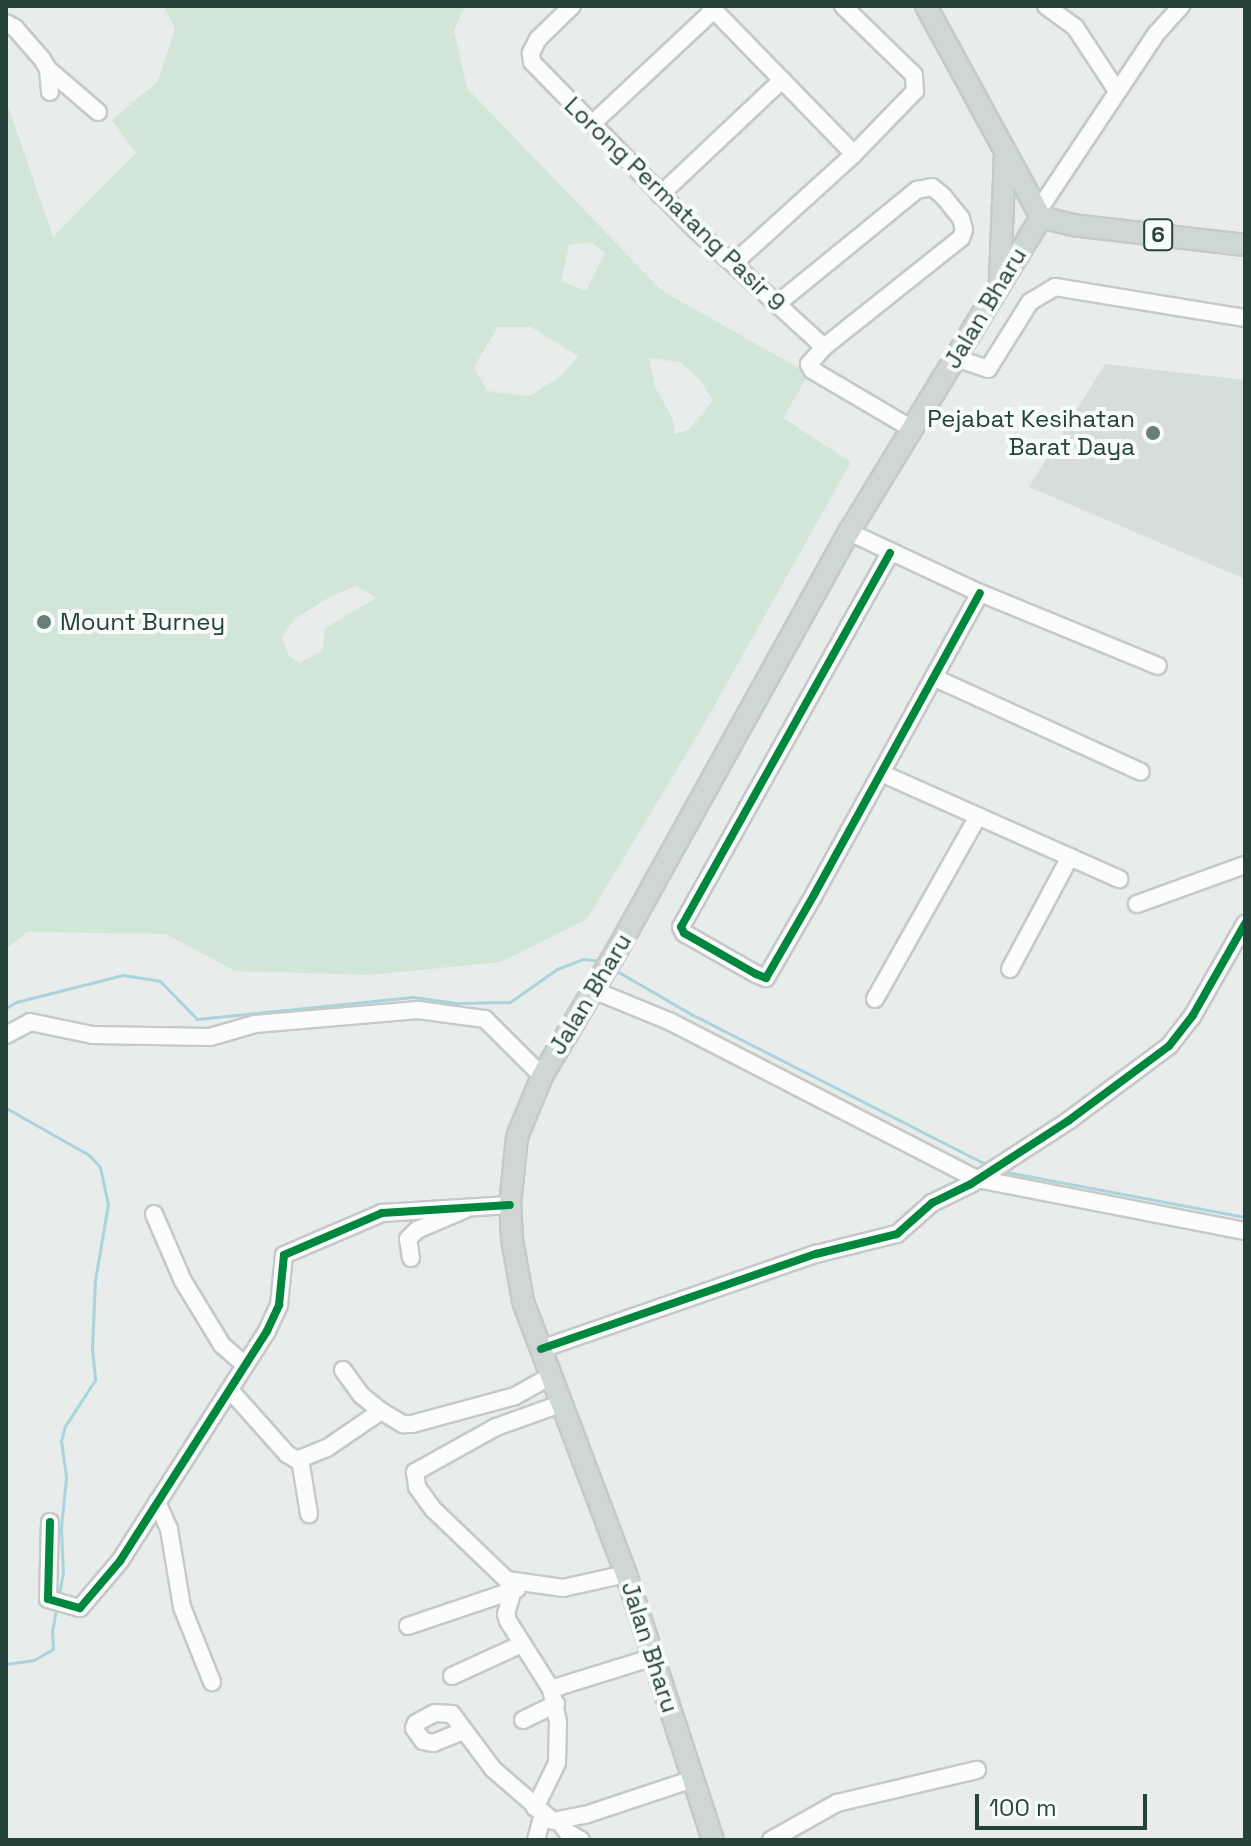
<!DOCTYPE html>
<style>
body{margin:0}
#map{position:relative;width:1251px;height:1846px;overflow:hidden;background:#e8edeb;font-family:"Space Grotesk",sans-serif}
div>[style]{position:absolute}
.built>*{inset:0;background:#d6dedb}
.green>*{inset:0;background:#d1e6d8}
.stream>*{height:3px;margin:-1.5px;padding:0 1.5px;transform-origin:1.5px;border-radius:1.5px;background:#a9d4db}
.roads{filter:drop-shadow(2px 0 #c5cac8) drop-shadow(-2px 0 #c5cac8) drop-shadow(0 2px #c5cac8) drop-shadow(0 -2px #c5cac8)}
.minor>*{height:16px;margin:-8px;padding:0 8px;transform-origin:8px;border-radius:8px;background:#fcfcfc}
.major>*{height:20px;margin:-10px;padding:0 10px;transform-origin:10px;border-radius:10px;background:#cfd7d5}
.cycleway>*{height:8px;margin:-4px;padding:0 4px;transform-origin:4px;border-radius:4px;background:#00873e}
.dots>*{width:22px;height:22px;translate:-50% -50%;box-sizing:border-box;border:4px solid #f7fbf9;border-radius:50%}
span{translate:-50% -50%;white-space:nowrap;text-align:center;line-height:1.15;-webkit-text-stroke:8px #f7fbf9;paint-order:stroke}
.shield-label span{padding:2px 6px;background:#f7fbf9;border:2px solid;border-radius:6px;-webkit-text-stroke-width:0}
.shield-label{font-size:22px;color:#24423a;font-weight:700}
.street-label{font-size:24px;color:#24423a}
.poi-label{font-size:24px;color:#24423a}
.right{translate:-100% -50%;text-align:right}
.left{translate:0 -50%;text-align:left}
.frame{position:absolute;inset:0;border:8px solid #24423a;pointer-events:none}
.scale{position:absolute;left:975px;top:1794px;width:172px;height:36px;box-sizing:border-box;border:4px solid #24423a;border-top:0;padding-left:10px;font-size:24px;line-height:28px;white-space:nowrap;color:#24423a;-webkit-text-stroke:6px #f7fbf9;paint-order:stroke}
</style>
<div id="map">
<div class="built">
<div style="clip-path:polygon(1105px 364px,1245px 380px,1245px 579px,1029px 487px)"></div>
</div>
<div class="green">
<div style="clip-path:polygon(evenodd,164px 6px,465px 6px,454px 30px,467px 88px,661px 290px,809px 374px,783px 418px,851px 462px,699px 733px,587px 919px,501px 962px,369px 975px,235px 971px,166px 934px,27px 932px,6px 949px,6px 100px,53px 237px,136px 153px,112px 120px,158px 81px,175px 29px,164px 6px,590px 242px,605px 253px,586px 291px,561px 281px,569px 245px,590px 242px,164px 6px,498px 327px,531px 327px,578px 356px,562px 375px,530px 396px,487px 391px,474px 367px,498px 327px,164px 6px,649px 358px,680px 362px,700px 380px,713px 401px,688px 430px,675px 434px,673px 419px,655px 387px,649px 358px,164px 6px,356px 586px,376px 598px,325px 628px,323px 650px,300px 663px,289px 656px,282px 637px,296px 618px,333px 595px,356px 586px)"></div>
</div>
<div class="stream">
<div style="left:615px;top:970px;width:88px;rotate:30.1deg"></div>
<div style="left:691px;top:1014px;width:332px;rotate:27deg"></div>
<div style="left:6px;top:1008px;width:12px;rotate:-31deg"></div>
<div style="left:16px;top:1002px;width:110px;rotate:-14.2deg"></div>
<div style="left:123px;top:975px;width:37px;rotate:9deg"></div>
<div style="left:160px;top:981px;width:53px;rotate:45.8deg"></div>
<div style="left:197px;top:1019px;width:217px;rotate:-5.8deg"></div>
<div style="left:413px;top:997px;width:43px;rotate:7.9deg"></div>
<div style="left:456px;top:1003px;width:54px;rotate:-1.1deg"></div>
<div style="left:510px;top:1002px;width:57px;rotate:-35.1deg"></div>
<div style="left:557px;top:969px;width:28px;rotate:-21deg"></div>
<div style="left:583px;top:959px;width:19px;rotate:6deg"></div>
<div style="left:6px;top:1108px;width:95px;rotate:29.5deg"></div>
<div style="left:89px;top:1155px;width:16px;rotate:47deg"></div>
<div style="left:100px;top:1167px;width:38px;rotate:78deg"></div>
<div style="left:108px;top:1204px;width:77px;rotate:99.7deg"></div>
<div style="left:95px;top:1280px;width:69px;rotate:92.5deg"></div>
<div style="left:92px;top:1349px;width:31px;rotate:84deg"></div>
<div style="left:95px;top:1380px;width:55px;rotate:123.1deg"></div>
<div style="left:65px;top:1426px;width:16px;rotate:105deg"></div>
<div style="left:61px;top:1441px;width:37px;rotate:82deg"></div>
<div style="left:66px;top:1478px;width:49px;rotate:95.8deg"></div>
<div style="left:61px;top:1527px;width:45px;rotate:87.5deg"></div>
<div style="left:63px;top:1572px;width:22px;rotate:100deg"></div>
<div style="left:1001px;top:1171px;width:248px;rotate:10.7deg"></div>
<div style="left:6px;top:1664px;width:28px;rotate:-8deg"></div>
<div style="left:34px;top:1660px;width:22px;rotate:-30deg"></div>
<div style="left:53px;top:1649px;width:18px;rotate:-93deg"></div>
<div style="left:52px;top:1631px;width:25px;rotate:-79deg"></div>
</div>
<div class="roads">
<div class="minor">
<div style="left:572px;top:6px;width:47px;rotate:135.9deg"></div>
<div style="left:538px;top:39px;width:16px;rotate:117deg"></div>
<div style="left:531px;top:53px;width:9px;rotate:84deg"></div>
<div style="left:532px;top:62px;width:235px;rotate:45.7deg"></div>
<div style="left:696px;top:230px;width:173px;rotate:42.4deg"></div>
<div style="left:710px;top:6px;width:206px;rotate:45.8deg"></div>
<div style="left:1046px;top:6px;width:36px;rotate:36deg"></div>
<div style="left:1075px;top:27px;width:77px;rotate:56.7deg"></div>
<div style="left:6px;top:23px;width:10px;rotate:29deg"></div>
<div style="left:15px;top:28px;width:41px;rotate:48.9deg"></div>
<div style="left:42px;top:59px;width:12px;rotate:59deg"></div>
<div style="left:48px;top:69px;width:23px;rotate:85deg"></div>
<div style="left:48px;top:69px;width:66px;rotate:40.7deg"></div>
<div style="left:592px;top:124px;width:167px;rotate:-43.1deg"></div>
<div style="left:660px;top:195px;width:168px;rotate:-43.3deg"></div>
<div style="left:1038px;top:211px;width:213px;rotate:-56.3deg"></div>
<div style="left:1156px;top:34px;width:38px;rotate:-48deg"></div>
<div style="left:734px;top:263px;width:162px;rotate:-42.2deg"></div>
<div style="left:854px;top:154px;width:88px;rotate:-45.9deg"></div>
<div style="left:915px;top:91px;width:16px;rotate:-94deg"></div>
<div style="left:914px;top:75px;width:99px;rotate:-135.8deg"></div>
<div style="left:777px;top:304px;width:181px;rotate:-39.2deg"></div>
<div style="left:917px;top:190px;width:15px;rotate:-11deg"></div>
<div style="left:932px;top:187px;width:14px;rotate:39deg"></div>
<div style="left:943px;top:196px;width:28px;rotate:51deg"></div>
<div style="left:961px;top:218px;width:12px;rotate:76deg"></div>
<div style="left:964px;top:230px;width:9px;rotate:111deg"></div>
<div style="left:961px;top:238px;width:175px;rotate:141.5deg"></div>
<div style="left:824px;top:347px;width:23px;rotate:131deg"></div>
<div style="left:809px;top:364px;width:7px;rotate:63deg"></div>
<div style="left:812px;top:370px;width:116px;rotate:30.5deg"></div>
<div style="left:955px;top:358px;width:35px;rotate:18deg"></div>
<div style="left:988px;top:369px;width:79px;rotate:-57.9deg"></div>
<div style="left:1030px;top:302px;width:29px;rotate:-31deg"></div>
<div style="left:1055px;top:287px;width:193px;rotate:9.3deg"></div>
<div style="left:849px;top:532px;width:145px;rotate:25deg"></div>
<div style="left:980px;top:593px;width:192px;rotate:22.3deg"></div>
<div style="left:890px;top:553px;width:428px;rotate:119.2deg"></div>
<div style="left:681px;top:927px;width:7px;rotate:63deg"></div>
<div style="left:684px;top:933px;width:83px;rotate:29.7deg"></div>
<div style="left:756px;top:974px;width:11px;rotate:22deg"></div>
<div style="left:766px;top:978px;width:98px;rotate:-60deg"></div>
<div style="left:815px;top:893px;width:342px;rotate:-61.2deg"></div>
<div style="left:935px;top:678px;width:226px;rotate:24.5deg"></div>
<div style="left:881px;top:773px;width:261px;rotate:24deg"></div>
<div style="left:1137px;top:904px;width:115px;rotate:-19.9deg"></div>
<div style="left:1010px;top:969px;width:127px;rotate:-61.8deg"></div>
<div style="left:593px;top:990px;width:84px;rotate:22.3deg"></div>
<div style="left:671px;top:1022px;width:344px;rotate:27.2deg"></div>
<div style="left:977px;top:1179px;width:273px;rotate:11deg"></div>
<div style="left:875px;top:999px;width:210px;rotate:-60.6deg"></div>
<div style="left:6px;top:1035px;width:27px;rotate:-28deg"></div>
<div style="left:30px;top:1022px;width:64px;rotate:11.7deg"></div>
<div style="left:93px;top:1035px;width:117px;rotate:1deg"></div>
<div style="left:210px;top:1037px;width:47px;rotate:-16.1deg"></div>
<div style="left:255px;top:1024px;width:164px;rotate:-4.9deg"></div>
<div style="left:418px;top:1010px;width:68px;rotate:7.7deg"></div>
<div style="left:485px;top:1019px;width:81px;rotate:45deg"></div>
<div style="left:154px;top:1214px;width:73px;rotate:66.6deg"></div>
<div style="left:183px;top:1281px;width:75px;rotate:58.6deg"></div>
<div style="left:222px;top:1345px;width:30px;rotate:41deg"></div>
<div style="left:411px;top:1258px;width:19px;rotate:-99deg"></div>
<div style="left:408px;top:1239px;width:13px;rotate:-45deg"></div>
<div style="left:417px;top:1230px;width:51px;rotate:-23.1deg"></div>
<div style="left:541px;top:1349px;width:291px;rotate:-19.1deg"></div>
<div style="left:816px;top:1254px;width:83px;rotate:-13.9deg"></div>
<div style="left:897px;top:1234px;width:47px;rotate:-41.5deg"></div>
<div style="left:932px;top:1203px;width:43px;rotate:-26deg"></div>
<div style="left:971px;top:1184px;width:116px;rotate:-33deg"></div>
<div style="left:1068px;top:1121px;width:126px;rotate:-36.6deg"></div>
<div style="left:1169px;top:1046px;width:39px;rotate:-52deg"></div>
<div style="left:1193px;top:1015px;width:105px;rotate:-60.3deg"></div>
<div style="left:343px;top:1370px;width:31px;rotate:54deg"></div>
<div style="left:361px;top:1395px;width:26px;rotate:39deg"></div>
<div style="left:230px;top:1390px;width:86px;rotate:48.3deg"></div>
<div style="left:287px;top:1454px;width:12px;rotate:31deg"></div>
<div style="left:297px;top:1460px;width:32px;rotate:-22deg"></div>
<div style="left:327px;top:1448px;width:65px;rotate:-34.4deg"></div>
<div style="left:381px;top:1411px;width:26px;rotate:31deg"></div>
<div style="left:403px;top:1424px;width:9px"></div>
<div style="left:412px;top:1424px;width:107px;rotate:-15.2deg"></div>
<div style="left:515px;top:1396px;width:41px;rotate:-29.1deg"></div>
<div style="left:563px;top:1403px;width:71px;rotate:160.3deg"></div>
<div style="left:496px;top:1427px;width:93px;rotate:150.9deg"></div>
<div style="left:415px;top:1472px;width:15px;rotate:82deg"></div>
<div style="left:417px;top:1487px;width:29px;rotate:54deg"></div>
<div style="left:434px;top:1510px;width:101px;rotate:43.8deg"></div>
<div style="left:507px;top:1580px;width:57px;rotate:8.1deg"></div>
<div style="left:563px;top:1588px;width:65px;rotate:-12.5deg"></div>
<div style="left:300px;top:1459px;width:56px;rotate:80.7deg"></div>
<div style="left:157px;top:1502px;width:30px;rotate:66deg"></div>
<div style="left:169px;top:1529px;width:79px;rotate:80.5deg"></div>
<div style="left:182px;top:1607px;width:81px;rotate:68.2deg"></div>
<div style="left:50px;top:1522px;width:77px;rotate:91.5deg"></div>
<div style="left:48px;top:1599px;width:33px;rotate:16deg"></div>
<div style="left:80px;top:1608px;width:62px;rotate:-49.6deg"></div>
<div style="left:120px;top:1561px;width:273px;rotate:-57.4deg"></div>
<div style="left:267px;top:1331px;width:29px;rotate:-65deg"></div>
<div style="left:279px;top:1305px;width:50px;rotate:-84.3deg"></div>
<div style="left:284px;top:1255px;width:107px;rotate:-23.2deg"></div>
<div style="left:382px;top:1213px;width:128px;rotate:-3.6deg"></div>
<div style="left:512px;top:1593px;width:22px;rotate:106deg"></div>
<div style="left:506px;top:1614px;width:7px;rotate:74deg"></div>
<div style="left:508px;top:1621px;width:80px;rotate:57.7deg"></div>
<div style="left:551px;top:1689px;width:34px;rotate:78deg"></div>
<div style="left:558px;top:1722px;width:41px;rotate:91.4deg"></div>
<div style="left:557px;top:1763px;width:50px;rotate:116.1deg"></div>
<div style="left:408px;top:1626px;width:115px;rotate:-18.7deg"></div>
<div style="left:452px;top:1676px;width:77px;rotate:-24.6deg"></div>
<div style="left:551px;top:1689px;width:108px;rotate:-17.3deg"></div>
<div style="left:523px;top:1720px;width:37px;rotate:-26deg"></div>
<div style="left:463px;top:1731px;width:31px;rotate:158deg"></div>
<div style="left:434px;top:1743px;width:11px;rotate:-170deg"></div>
<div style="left:423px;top:1741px;width:16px;rotate:-125deg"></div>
<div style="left:414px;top:1728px;width:5px;rotate:-68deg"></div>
<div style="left:416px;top:1723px;width:21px;rotate:-28deg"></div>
<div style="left:435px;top:1713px;width:17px;rotate:3deg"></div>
<div style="left:452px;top:1714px;width:69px;rotate:53.3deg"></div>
<div style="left:493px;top:1769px;width:79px;rotate:40.9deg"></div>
<div style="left:553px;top:1821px;width:33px;rotate:-11deg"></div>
<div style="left:585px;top:1815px;width:114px;rotate:-18.4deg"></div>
<div style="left:559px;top:1821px;width:14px;rotate:54deg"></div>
<div style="left:567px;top:1832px;width:16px;rotate:30deg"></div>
<div style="left:536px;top:1840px;width:28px;rotate:-75deg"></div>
<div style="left:771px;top:1840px;width:76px;rotate:-29.3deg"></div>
<div style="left:837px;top:1803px;width:144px;rotate:-13.3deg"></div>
</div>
<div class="major">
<div style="left:926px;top:6px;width:240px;rotate:61.4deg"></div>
<div style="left:1041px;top:217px;width:32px;rotate:14deg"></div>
<div style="left:1072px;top:225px;width:174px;rotate:6.6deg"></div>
<div style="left:1000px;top:278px;width:127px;rotate:-87.7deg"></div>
<div style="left:713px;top:1840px;width:280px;rotate:-108.1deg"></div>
<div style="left:626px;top:1574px;width:292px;rotate:-110.7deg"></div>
<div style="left:523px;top:1301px;width:63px;rotate:-100.1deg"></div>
<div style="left:512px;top:1239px;width:34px;rotate:-93deg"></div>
<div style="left:510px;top:1205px;width:68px;rotate:-84.1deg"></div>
<div style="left:517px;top:1137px;width:66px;rotate:-67.7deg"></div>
<div style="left:542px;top:1076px;width:144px;rotate:-59.2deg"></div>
<div style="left:616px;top:952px;width:480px;rotate:-61deg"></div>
<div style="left:849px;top:532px;width:369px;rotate:-58.6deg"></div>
</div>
</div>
<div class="cycleway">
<div style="left:890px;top:553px;width:428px;rotate:119.2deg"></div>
<div style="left:681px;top:927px;width:7px;rotate:63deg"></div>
<div style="left:684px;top:933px;width:83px;rotate:29.7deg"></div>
<div style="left:756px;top:974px;width:11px;rotate:22deg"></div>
<div style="left:766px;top:978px;width:98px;rotate:-60deg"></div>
<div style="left:815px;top:893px;width:342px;rotate:-61.2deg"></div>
<div style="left:541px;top:1349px;width:291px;rotate:-19.1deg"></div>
<div style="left:816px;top:1254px;width:83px;rotate:-13.9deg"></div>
<div style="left:897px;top:1234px;width:47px;rotate:-41.5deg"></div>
<div style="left:932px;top:1203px;width:43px;rotate:-26deg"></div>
<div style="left:971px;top:1184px;width:116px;rotate:-33deg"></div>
<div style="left:1068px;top:1121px;width:126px;rotate:-36.6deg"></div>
<div style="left:1169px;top:1046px;width:39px;rotate:-52deg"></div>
<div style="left:1193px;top:1015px;width:105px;rotate:-60.3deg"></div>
<div style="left:50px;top:1522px;width:77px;rotate:91.5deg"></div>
<div style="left:48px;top:1599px;width:33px;rotate:16deg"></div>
<div style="left:80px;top:1608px;width:62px;rotate:-49.6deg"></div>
<div style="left:120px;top:1561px;width:273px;rotate:-57.4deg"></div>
<div style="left:267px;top:1331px;width:29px;rotate:-65deg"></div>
<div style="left:279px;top:1305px;width:50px;rotate:-84.3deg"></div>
<div style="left:284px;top:1255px;width:107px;rotate:-23.2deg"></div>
<div style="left:382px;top:1213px;width:128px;rotate:-3.6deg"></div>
</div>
<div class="dots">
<div style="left:1153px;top:433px;background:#697e78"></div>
<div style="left:44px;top:622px;background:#697e78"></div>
</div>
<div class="shield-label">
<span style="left:1158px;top:235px">6</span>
</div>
<div class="street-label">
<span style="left:675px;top:204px;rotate:44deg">Lorong Permatang Pasir 9</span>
<span style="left:985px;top:308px;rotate:-59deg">Jalan Bharu</span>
<span style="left:590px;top:994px;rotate:-59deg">Jalan Bharu</span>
<span style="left:650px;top:1647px;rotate:72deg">Jalan Bharu</span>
</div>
<div class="poi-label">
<span class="right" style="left:1135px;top:433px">Pejabat Kesihatan<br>Barat Daya</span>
<span class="left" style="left:60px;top:622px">Mount Burney</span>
</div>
<div class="frame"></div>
<div class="scale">100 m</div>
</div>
